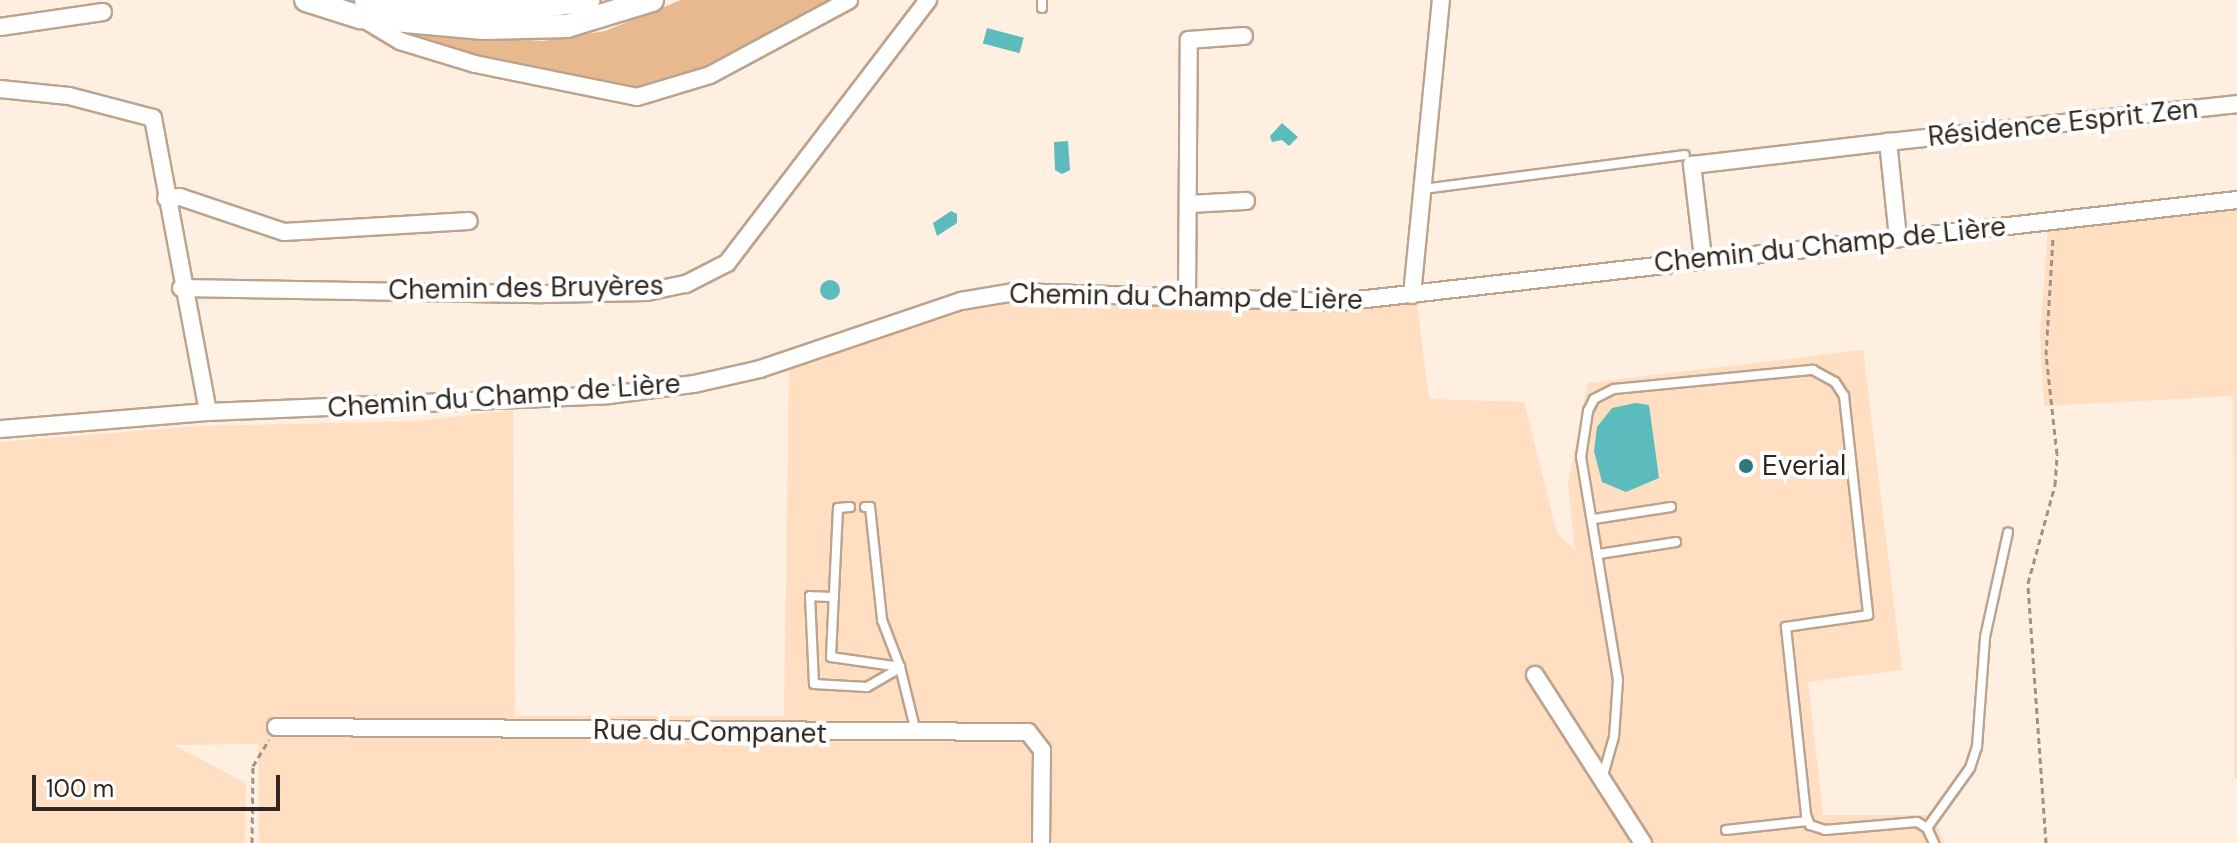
<!DOCTYPE html>
<meta charset="utf-8">
<style>
body{margin:0}
#map{position:relative;width:2237px;height:843px;overflow:hidden;background:#ffefe1;font-family:"DM Sans",sans-serif}
div>[style]{position:absolute}
.built>*{inset:0;background:#ffdec2}
.green>*{inset:0;background:#e8b98f}
.water>*{inset:0;background:#5cbbbc;transform-origin:0 0}
.round{border-radius:50%}
.path>*{height:3px;margin-top:-1.5px;transform-origin:0;background:repeating-linear-gradient(90deg,#a09287 0 6px,transparent 0 10px)}
.roads{filter:drop-shadow(2px 0 #bca38e) drop-shadow(-2px 0 #bca38e) drop-shadow(0 2px #bca38e) drop-shadow(0 -2px #bca38e)}
.lane>*{height:8px;margin:-4px;padding:0 4px;transform-origin:4px;border-radius:4px;background:#fff}
.street>*{height:16px;margin:-8px;padding:0 8px;transform-origin:8px;border-radius:8px;background:#fff}
.secondary>*{height:22px;margin:-11px;padding:0 11px;transform-origin:11px;border-radius:11px;background:#fff}
.dots>*{width:22px;height:22px;translate:-50% -50%;box-sizing:border-box;border:4px solid #fff;border-radius:50%}
span{translate:-50% -50%;white-space:nowrap;text-align:center;line-height:1.15;-webkit-text-stroke:8px #fff;paint-order:stroke}
.street-label{font-size:28px;color:#31271f}
.poi-label{font-size:28px;color:#31271f}
.left{translate:0 -50%;text-align:left}
.scale{position:absolute;left:32px;top:775px;width:248px;height:36px;box-sizing:border-box;border:4px solid #31271f;border-top:0;padding-left:10px;font-size:24px;line-height:28px;white-space:nowrap;color:#31271f;-webkit-text-stroke:6px #fff;paint-order:stroke}
</style>
<div id="map">
<div class="built">
<div style="clip-path:polygon(2237px 210px,2237px 778px,2234px 778px,2233px 396px,2044px 406px,2040px 335px,2048px 229px)"></div>
<div style="clip-path:polygon(1416px 297px,1429px 399px,1524px 402px,1557px 533px,1575px 550px,1568px 484px,1588px 383px,1863px 350px,1902px 670px,1808px 682px,1823px 815px,1931px 815px,1945px 843px,259px 843px,258px 744px,174px 745px,246px 783px,245px 843px,0 843px,0 442px,200px 426px,420px 421px,513px 410px,515px 716px,784px 716px,789px 366px,993px 303px,1263px 310px)"></div>
</div>
<div class="green">
<div style="clip-path:polygon(681px 0,830px 0,692px 75px,636px 90px,467px 55px,396px 31px,543px 41px,605px 31px)"></div>
</div>
<div class="water">
<div style="left:987px;top:28px;width:38px;height:16px;rotate:15deg"></div>
<div style="clip-path:polygon(1282px 123px,1298px 137px,1289px 146px,1282px 140px,1272px 142px,1270px 136px)"></div>
<div style="clip-path:polygon(1068px 141px,1070px 170px,1062px 174px,1055px 170px,1054px 142px)"></div>
<div style="clip-path:polygon(951px 211px,957px 214px,957px 223px,937px 236px,933px 223px)"></div>
<div class="round" style="left:820px;top:280px;width:20px;height:20px"></div>
<div style="clip-path:polygon(1636px 403px,1649px 405px,1659px 478px,1626px 492px,1602px 482px,1594px 451px,1597px 427px,1612px 408px)"></div>
</div>
<div class="path">
<div style="left:252px;top:843px;width:77px;rotate:-89.3deg"></div>
<div style="left:253px;top:766px;width:31px;rotate:-59deg"></div>
<div style="left:2046px;top:843px;width:261px;rotate:-94deg"></div>
<div style="left:2028px;top:583px;width:102px;rotate:-74.6deg"></div>
<div style="left:2055px;top:485px;width:31px;rotate:-86deg"></div>
<div style="left:2057px;top:454px;width:100px;rotate:-96.3deg"></div>
<div style="left:2046px;top:355px;width:119px;rotate:-86.6deg"></div>
</div>
<div class="roads">
<div class="lane">
<div style="left:1042px;top:0;width:8px;rotate:90deg"></div>
<div style="left:1423px;top:189px;width:264px;rotate:-7.4deg"></div>
<div style="left:850px;top:507px;width:12px;rotate:175deg"></div>
<div style="left:838px;top:508px;width:149px;rotate:92.7deg"></div>
<div style="left:831px;top:657px;width:70px;rotate:8.2deg"></div>
<div style="left:865px;top:507px;width:5px"></div>
<div style="left:870px;top:507px;width:114px;rotate:83.9deg"></div>
<div style="left:882px;top:620px;width:50px;rotate:69deg"></div>
<div style="left:900px;top:667px;width:67px;rotate:76.2deg"></div>
<div style="left:1594px;top:519px;width:78px;rotate:-8.9deg"></div>
<div style="left:1599px;top:554px;width:78px;rotate:-8.9deg"></div>
<div style="left:834px;top:597px;width:24px;rotate:-178deg"></div>
<div style="left:810px;top:596px;width:88px;rotate:87.4deg"></div>
<div style="left:814px;top:684px;width:53px;rotate:3.2deg"></div>
<div style="left:867px;top:687px;width:38px;rotate:-30deg"></div>
<div style="left:1602px;top:779px;width:44px;rotate:-74.1deg"></div>
<div style="left:1614px;top:737px;width:57px;rotate:-86deg"></div>
<div style="left:1618px;top:680px;width:226px;rotate:-99.4deg"></div>
<div style="left:1581px;top:457px;width:47px;rotate:-81.3deg"></div>
<div style="left:1588px;top:411px;width:13px;rotate:-63deg"></div>
<div style="left:1594px;top:399px;width:22px;rotate:-27deg"></div>
<div style="left:1614px;top:389px;width:200px;rotate:-5.5deg"></div>
<div style="left:1813px;top:370px;width:25px;rotate:29deg"></div>
<div style="left:1835px;top:382px;width:17px;rotate:57deg"></div>
<div style="left:1844px;top:396px;width:220px;rotate:83.7deg"></div>
<div style="left:1868px;top:615px;width:83px;rotate:171.7deg"></div>
<div style="left:1786px;top:627px;width:189px;rotate:83.9deg"></div>
<div style="left:1806px;top:815px;width:11px;rotate:68deg"></div>
<div style="left:1810px;top:825px;width:16px;rotate:18deg"></div>
<div style="left:1825px;top:830px;width:92px;rotate:-5deg"></div>
<div style="left:1917px;top:822px;width:12px;rotate:31deg"></div>
<div style="left:1927px;top:828px;width:17px;rotate:65deg"></div>
<div style="left:1927px;top:828px;width:74px;rotate:-54.4deg"></div>
<div style="left:1970px;top:768px;width:22px;rotate:-72deg"></div>
<div style="left:1977px;top:747px;width:110px;rotate:-85.8deg"></div>
<div style="left:1985px;top:637px;width:107px;rotate:-77.6deg"></div>
<div style="left:1726px;top:830px;width:82px;rotate:-6.3deg"></div>
</div>
<div class="street">
<div style="left:360px;top:17px;width:47px;rotate:31deg"></div>
<div style="left:400px;top:41px;width:78px;rotate:17deg"></div>
<div style="left:475px;top:64px;width:165px;rotate:11.5deg"></div>
<div style="left:637px;top:97px;width:76px;rotate:-16.8deg"></div>
<div style="left:710px;top:75px;width:158px;rotate:-28.3deg"></div>
<div style="left:0;top:27px;width:104px;rotate:-8.3deg"></div>
<div style="left:0;top:89px;width:69px;rotate:5.8deg"></div>
<div style="left:69px;top:96px;width:87px;rotate:14.7deg"></div>
<div style="left:153px;top:118px;width:299px;rotate:79.4deg"></div>
<div style="left:166px;top:198px;width:14px;rotate:-4deg"></div>
<div style="left:180px;top:197px;width:110px;rotate:18.6deg"></div>
<div style="left:284px;top:232px;width:185px;rotate:-3.4deg"></div>
<div style="left:1188px;top:204px;width:58px;rotate:-3deg"></div>
<div style="left:1898px;top:238px;width:97px;rotate:-95.9deg"></div>
<div style="left:1888px;top:142px;width:351px;rotate:-6.2deg"></div>
<div style="left:1703px;top:258px;width:94px;rotate:-96.7deg"></div>
<div style="left:1692px;top:165px;width:197px;rotate:-6.7deg"></div>
<div style="left:181px;top:288px;width:361px;rotate:1deg"></div>
<div style="left:542px;top:294px;width:105px;rotate:-1.1deg"></div>
<div style="left:647px;top:292px;width:40px;rotate:-12deg"></div>
<div style="left:686px;top:284px;width:46px;rotate:-27.1deg"></div>
<div style="left:727px;top:263px;width:331px;rotate:-52.6deg"></div>
<div style="left:1187px;top:295px;width:255px;rotate:-89.6deg"></div>
<div style="left:1189px;top:40px;width:55px;rotate:-4.2deg"></div>
<div style="left:1412px;top:295px;width:296px;rotate:-84.4deg"></div>
<div style="left:0;top:429px;width:209px;rotate:-4.7deg"></div>
<div style="left:208px;top:412px;width:401px;rotate:-2.4deg"></div>
<div style="left:609px;top:395px;width:86px;rotate:-7.4deg"></div>
<div style="left:694px;top:384px;width:68px;rotate:-12.8deg"></div>
<div style="left:760px;top:369px;width:212px;rotate:-18.7deg"></div>
<div style="left:961px;top:301px;width:54px;rotate:-9.6deg"></div>
<div style="left:1014px;top:292px;width:326px;rotate:1.8deg"></div>
<div style="left:1340px;top:302px;width:903px;rotate:-6.49deg"></div>
<div style="left:1535px;top:675px;width:200px;rotate:57.3deg"></div>
<div style="left:276px;top:727px;width:752px;rotate:0.38deg"></div>
<div style="left:1028px;top:732px;width:23px;rotate:52deg"></div>
<div style="left:1042px;top:750px;width:93px;rotate:90.6deg"></div>
</div>
<div class="secondary">
<div style="left:306px;top:0;width:57px;rotate:17.5deg"></div>
<div style="left:360px;top:17px;width:124px;rotate:5.1deg"></div>
<div style="left:484px;top:28px;width:83px;rotate:-1.4deg"></div>
<div style="left:567px;top:26px;width:89px;rotate:-17deg"></div>
<div style="left:366px;top:0;width:156px;rotate:3.3deg"></div>
<div style="left:522px;top:9px;width:67px;rotate:-7.8deg"></div>
</div>
</div>
<div class="dots">
<div style="left:1746px;top:466px;background:#30797a"></div>
</div>
<div class="street-label">
<span style="left:2063px;top:123px;rotate:-6deg">Résidence Esprit Zen</span>
<span style="left:1830px;top:245px;rotate:-6deg">Chemin du Champ de Lière</span>
<span style="left:526px;top:288px;rotate:-1deg">Chemin des Bruyères</span>
<span style="left:1186px;top:297px;rotate:1deg">Chemin du Champ de Lière</span>
<span style="left:504px;top:396px;rotate:-4deg">Chemin du Champ de Lière</span>
<span style="left:710px;top:732px;rotate:1deg">Rue du Companet</span>
</div>
<div class="poi-label">
<span class="left" style="left:1762px;top:466px">Everial</span>
</div>
<div class="scale">100 m</div>
</div>
